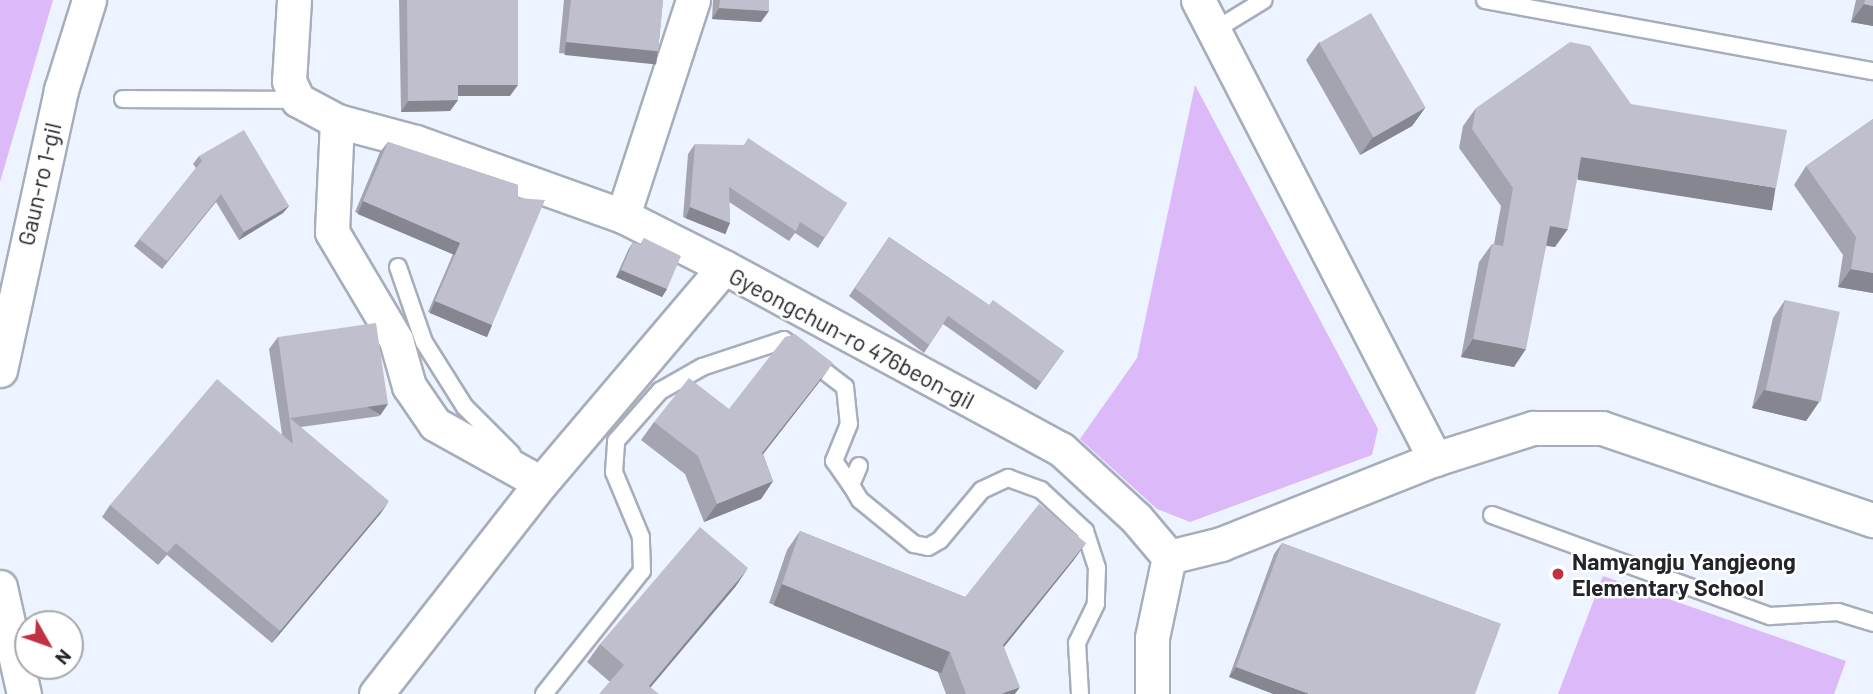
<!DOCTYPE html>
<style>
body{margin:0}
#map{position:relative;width:1873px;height:694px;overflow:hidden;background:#eef4ff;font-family:Barlow,sans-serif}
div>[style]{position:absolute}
.green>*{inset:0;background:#dcb9f9}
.roads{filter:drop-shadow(2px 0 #a7aebb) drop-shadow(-2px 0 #a7aebb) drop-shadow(0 2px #a7aebb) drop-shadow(0 -2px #a7aebb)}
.lane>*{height:16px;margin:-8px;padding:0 8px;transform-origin:8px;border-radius:8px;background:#fff}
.street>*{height:33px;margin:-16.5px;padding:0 16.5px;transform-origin:16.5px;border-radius:16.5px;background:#fff}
.wall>*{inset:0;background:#a4a4b0}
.shaded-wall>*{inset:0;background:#868690;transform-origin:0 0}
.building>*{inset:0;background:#bfbfcd;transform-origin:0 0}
.dots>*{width:19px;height:19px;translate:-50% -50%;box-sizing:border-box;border:4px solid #fff;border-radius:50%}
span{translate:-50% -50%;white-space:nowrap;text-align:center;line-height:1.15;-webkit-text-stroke:5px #fff;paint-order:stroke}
.street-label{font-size:23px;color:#23252a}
.poi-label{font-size:23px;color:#23252a;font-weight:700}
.left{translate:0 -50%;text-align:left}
.north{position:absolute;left:14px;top:610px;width:70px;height:70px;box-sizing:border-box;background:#fff;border:2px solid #a7a8aa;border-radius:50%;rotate:130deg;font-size:19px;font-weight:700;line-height:28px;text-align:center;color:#23252a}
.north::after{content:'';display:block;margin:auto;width:24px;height:32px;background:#c13142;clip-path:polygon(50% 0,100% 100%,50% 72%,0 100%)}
</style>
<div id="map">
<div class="green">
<div style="clip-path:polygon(0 0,53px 0,0 182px)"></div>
<div style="clip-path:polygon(1195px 85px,1378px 429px,1372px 455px,1190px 522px,1157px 509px,1080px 439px,1137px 358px)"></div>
<div style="clip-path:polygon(1603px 576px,1846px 661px,1834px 694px,1558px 694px)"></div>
</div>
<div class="roads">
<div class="lane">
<div style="left:1485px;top:0;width:394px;rotate:10.4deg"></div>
<div style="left:1215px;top:30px;width:57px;rotate:-31.5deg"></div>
<div style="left:123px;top:99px;width:175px;rotate:0.3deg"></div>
<div style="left:398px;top:267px;width:79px;rotate:70.9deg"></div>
<div style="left:424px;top:342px;width:77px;rotate:57.8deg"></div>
<div style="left:465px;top:407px;width:66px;rotate:45deg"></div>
<div style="left:859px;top:466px;width:21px;rotate:113deg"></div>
<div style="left:851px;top:485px;width:17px;rotate:59deg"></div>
<div style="left:860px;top:500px;width:70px;rotate:39.2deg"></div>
<div style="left:914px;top:544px;width:14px;rotate:12deg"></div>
<div style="left:928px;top:547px;width:14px;rotate:-30deg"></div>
<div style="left:940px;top:540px;width:65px;rotate:-50deg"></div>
<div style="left:982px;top:490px;width:29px;rotate:-25deg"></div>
<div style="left:1008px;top:478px;width:35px;rotate:20deg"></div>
<div style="left:1041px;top:490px;width:60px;rotate:43deg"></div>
<div style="left:1085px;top:531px;width:39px;rotate:72deg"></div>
<div style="left:1097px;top:568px;width:36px;rotate:92deg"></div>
<div style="left:1096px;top:604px;width:43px;rotate:116deg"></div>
<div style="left:1077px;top:643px;width:51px;rotate:86.6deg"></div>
<div style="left:1492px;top:515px;width:296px;rotate:20deg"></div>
<div style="left:1770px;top:616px;width:68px;rotate:-3.4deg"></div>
<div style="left:1838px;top:612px;width:37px;rotate:17deg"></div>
<div style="left:544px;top:694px;width:157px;rotate:-51.5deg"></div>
<div style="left:642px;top:571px;width:34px;rotate:-92deg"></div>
<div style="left:641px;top:537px;width:70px;rotate:-112.6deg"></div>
<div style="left:614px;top:472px;width:31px;rotate:-86deg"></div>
<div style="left:616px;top:441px;width:67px;rotate:-48.7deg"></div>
<div style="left:660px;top:391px;width:48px;rotate:-29.7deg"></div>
<div style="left:702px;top:367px;width:86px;rotate:-18.2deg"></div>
<div style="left:784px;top:340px;width:77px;rotate:37.6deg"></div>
<div style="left:845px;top:387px;width:37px;rotate:84deg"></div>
<div style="left:849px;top:424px;width:40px;rotate:112deg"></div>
<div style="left:834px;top:461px;width:29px;rotate:55deg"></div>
</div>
<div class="street">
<div style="left:294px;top:0;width:81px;rotate:93.5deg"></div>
<div style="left:289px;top:81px;width:21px;rotate:65deg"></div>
<div style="left:298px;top:100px;width:44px;rotate:28.3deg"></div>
<div style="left:337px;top:121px;width:82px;rotate:14.9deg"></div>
<div style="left:416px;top:142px;width:220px;rotate:19.7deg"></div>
<div style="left:693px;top:0;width:227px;rotate:108deg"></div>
<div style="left:623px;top:216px;width:113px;rotate:26.8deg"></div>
<div style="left:1198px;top:0;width:517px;rotate:62.69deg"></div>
<div style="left:337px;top:121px;width:111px;rotate:92.6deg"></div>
<div style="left:332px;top:232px;width:126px;rotate:59.3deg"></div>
<div style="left:396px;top:340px;width:48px;rotate:74.2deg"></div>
<div style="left:409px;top:386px;width:46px;rotate:55.6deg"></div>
<div style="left:435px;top:424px;width:121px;rotate:29.1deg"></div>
<div style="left:0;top:370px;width:287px;rotate:-77.7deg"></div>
<div style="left:61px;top:90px;width:94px;rotate:-72.7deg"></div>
<div style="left:1169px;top:557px;width:54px;rotate:-14deg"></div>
<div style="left:1221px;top:544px;width:230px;rotate:-21.7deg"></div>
<div style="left:1435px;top:459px;width:103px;rotate:-17.6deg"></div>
<div style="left:1533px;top:428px;width:69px"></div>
<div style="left:1602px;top:428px;width:286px;rotate:18.8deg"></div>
<div style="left:0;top:587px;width:110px;rotate:77.4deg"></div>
<div style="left:376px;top:694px;width:268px;rotate:-52deg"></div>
<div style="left:541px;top:483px;width:283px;rotate:-49.7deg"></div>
<div style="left:724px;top:267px;width:383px;rotate:28.4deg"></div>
<div style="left:1061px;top:449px;width:102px;rotate:42.6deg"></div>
<div style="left:1136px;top:518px;width:51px;rotate:49.8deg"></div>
<div style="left:1169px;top:557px;width:83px;rotate:101.9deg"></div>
<div style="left:1152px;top:638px;width:56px;rotate:90deg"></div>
</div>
</div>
<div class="wall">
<div style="clip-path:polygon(399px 0,518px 0,510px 96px,458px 96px,458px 100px,450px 111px,401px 112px)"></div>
<div style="clip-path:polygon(564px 0,663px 0,658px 51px,650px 62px,559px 53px)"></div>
<div style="clip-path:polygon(713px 0,769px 0,761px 22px,712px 19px)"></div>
<div style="clip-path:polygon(1856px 0,1873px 0,1873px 26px,1851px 22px)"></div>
<div style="clip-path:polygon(1319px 42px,1425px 108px,1412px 126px,1360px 155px,1306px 60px)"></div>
<div style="clip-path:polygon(1631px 104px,1763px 206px,1577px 177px,1555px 247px,1546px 246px,1514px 367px,1461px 357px,1479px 262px,1492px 244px,1494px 244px,1501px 206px,1459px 148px,1463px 126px,1476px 108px)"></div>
<div style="clip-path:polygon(1873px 119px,1873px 293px,1838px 287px,1843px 255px,1794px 185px,1806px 166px)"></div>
<div style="clip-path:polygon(388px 142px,518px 185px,492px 325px,484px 336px,428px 312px,453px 254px,355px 212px,380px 152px)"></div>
<div style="clip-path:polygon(695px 144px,847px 203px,818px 248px,795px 233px,789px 241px,729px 202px,730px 223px,724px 233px,683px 217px,688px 154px)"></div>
<div style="clip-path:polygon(199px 156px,289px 206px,283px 213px,239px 240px,216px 202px,162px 269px,134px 246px,196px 168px,193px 164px)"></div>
<div style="clip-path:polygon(889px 237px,989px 305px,1064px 351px,1036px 390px,943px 324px,924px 353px,849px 296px)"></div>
<div style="clip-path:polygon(644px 238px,667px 289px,662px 297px,616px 277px,628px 250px,633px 242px,640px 245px)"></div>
<div style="clip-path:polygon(1785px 300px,1819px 402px,1806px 421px,1752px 408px,1773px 318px)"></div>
<div style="clip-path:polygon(278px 337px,380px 416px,301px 427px,381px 513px,272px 643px,167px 555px,158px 565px,102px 517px,110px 505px,282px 434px,269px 349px)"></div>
<div style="clip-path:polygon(820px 381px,763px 454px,773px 481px,761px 499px,704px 522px,685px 474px,641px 440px,654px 422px,729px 409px)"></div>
<div style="clip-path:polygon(800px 531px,965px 597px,1086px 543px,1073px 561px,1004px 647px,1015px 694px,946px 694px,937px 670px,769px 603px,787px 550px)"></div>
<div style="clip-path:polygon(1282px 543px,1501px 624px,1229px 677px,1274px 554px)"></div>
<div style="clip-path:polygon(736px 586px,650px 687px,610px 682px,587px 662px,600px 644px)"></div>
</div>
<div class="shaded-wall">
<div style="clip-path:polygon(1864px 4px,1873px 6px,1873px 26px,1851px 22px)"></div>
<div style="clip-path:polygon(719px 8px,769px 11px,761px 22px,712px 19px)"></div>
<div style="left:566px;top:42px;width:92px;height:13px;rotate:6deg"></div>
<div style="clip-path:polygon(458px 85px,518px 85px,510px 96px,450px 96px)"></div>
<div style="clip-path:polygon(458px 100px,450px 111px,401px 112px,408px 101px)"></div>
<div style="clip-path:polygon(1425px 108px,1412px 126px,1360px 155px,1373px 137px)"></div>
<div style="left:1581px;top:157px;width:197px;height:23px;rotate:9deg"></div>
<div style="left:363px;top:201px;width:106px;height:14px;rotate:23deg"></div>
<div style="clip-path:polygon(289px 206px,283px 213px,239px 240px,244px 232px)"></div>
<div style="left:690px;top:207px;width:43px;height:12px;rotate:22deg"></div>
<div style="clip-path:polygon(1550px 226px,1568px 229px,1555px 247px,1537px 244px)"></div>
<div style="clip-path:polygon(1851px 269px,1873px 273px,1873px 293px,1838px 287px)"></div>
<div style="clip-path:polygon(621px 270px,667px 289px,662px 297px,616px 277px)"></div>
<div style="left:435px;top:301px;width:62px;height:13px;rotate:23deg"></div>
<div style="clip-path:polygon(1473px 339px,1526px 349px,1514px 367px,1461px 357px)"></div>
<div style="clip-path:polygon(833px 363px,820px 381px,750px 471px,762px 453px)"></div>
<div style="clip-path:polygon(1764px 390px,1819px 402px,1806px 421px,1752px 408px)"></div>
<div style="left:388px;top:404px;width:14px;height:99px;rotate:124deg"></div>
<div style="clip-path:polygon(773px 481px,761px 499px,704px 522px,717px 504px)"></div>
<div style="clip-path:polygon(389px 501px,381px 513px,272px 643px,280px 631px)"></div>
<div style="clip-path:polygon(1086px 543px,1073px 561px,991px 663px,1003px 645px)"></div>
<div style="clip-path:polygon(748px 568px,736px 586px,645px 694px,649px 686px)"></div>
<div style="left:782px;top:584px;width:181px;height:23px;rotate:22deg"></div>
<div style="clip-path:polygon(1236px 667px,1310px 694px,1273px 694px,1229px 677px)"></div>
<div style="clip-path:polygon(1020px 687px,1015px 694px,1001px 694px)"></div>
</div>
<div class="building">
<div style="clip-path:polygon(407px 0,518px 0,518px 85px,458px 85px,458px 100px,408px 101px)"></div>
<div style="clip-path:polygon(571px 0,663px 0,658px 51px,566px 42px)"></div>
<div style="clip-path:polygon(720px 0,769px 0,769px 11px,719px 8px)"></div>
<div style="clip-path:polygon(1865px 0,1873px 0,1873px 6px,1864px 4px)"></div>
<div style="left:1371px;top:13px;width:109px;height:60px;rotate:60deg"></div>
<div style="clip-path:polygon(1570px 42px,1590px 46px,1631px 104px,1787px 130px,1776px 188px,1581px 157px,1568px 229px,1550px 226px,1526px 349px,1473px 339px,1492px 244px,1503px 246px,1513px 188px,1472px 129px,1476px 108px)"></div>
<div style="clip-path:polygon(1873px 119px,1873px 273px,1851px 269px,1856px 237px,1806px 166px)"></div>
<div style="clip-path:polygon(244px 130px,289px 206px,244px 232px,221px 194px,167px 261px,139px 239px,202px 161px,199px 156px)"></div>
<div style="clip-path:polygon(748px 138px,847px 203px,825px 238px,800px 222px,796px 231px,729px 187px,730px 223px,690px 207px,695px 144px,744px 145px)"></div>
<div style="clip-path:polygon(388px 142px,518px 185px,518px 198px,545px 200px,492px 325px,435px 301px,460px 243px,363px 201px)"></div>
<div style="clip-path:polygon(889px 237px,989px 305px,993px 300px,1064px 351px,1041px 382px,948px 316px,929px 345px,855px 288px)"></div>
<div style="clip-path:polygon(644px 238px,681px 256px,667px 289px,621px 270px,633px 242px,641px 245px)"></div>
<div style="left:1785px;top:300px;width:56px;height:92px;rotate:12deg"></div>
<div style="clip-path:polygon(376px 323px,388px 404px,290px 418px,389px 501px,280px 631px,176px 543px,167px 553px,110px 505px,217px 379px,293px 444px,278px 337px)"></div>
<div style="clip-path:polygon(795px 334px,833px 363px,762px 453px,773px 481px,717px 504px,698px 456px,654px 422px,689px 378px,729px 409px,785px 337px)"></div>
<div style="clip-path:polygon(1039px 504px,1086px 543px,1003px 645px,1020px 687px,1001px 694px,966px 694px,950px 652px,782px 584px,800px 531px,965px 597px)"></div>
<div style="clip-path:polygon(700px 527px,748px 568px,649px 686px,659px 694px,599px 694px,624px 665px,600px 644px)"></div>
<div style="clip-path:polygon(1282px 543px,1501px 624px,1475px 694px,1310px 694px,1236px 667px)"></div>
</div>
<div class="dots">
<div style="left:1558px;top:574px;background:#c13142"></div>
</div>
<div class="street-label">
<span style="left:39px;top:184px;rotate:-77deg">Gaun-ro 1-gil</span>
<span style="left:852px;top:338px;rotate:28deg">Gyeongchun-ro 476beon-gil</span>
</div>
<div class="poi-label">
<span class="left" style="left:1572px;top:574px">Namyangju Yangjeong<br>Elementary School</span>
</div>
<div class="north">N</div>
</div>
